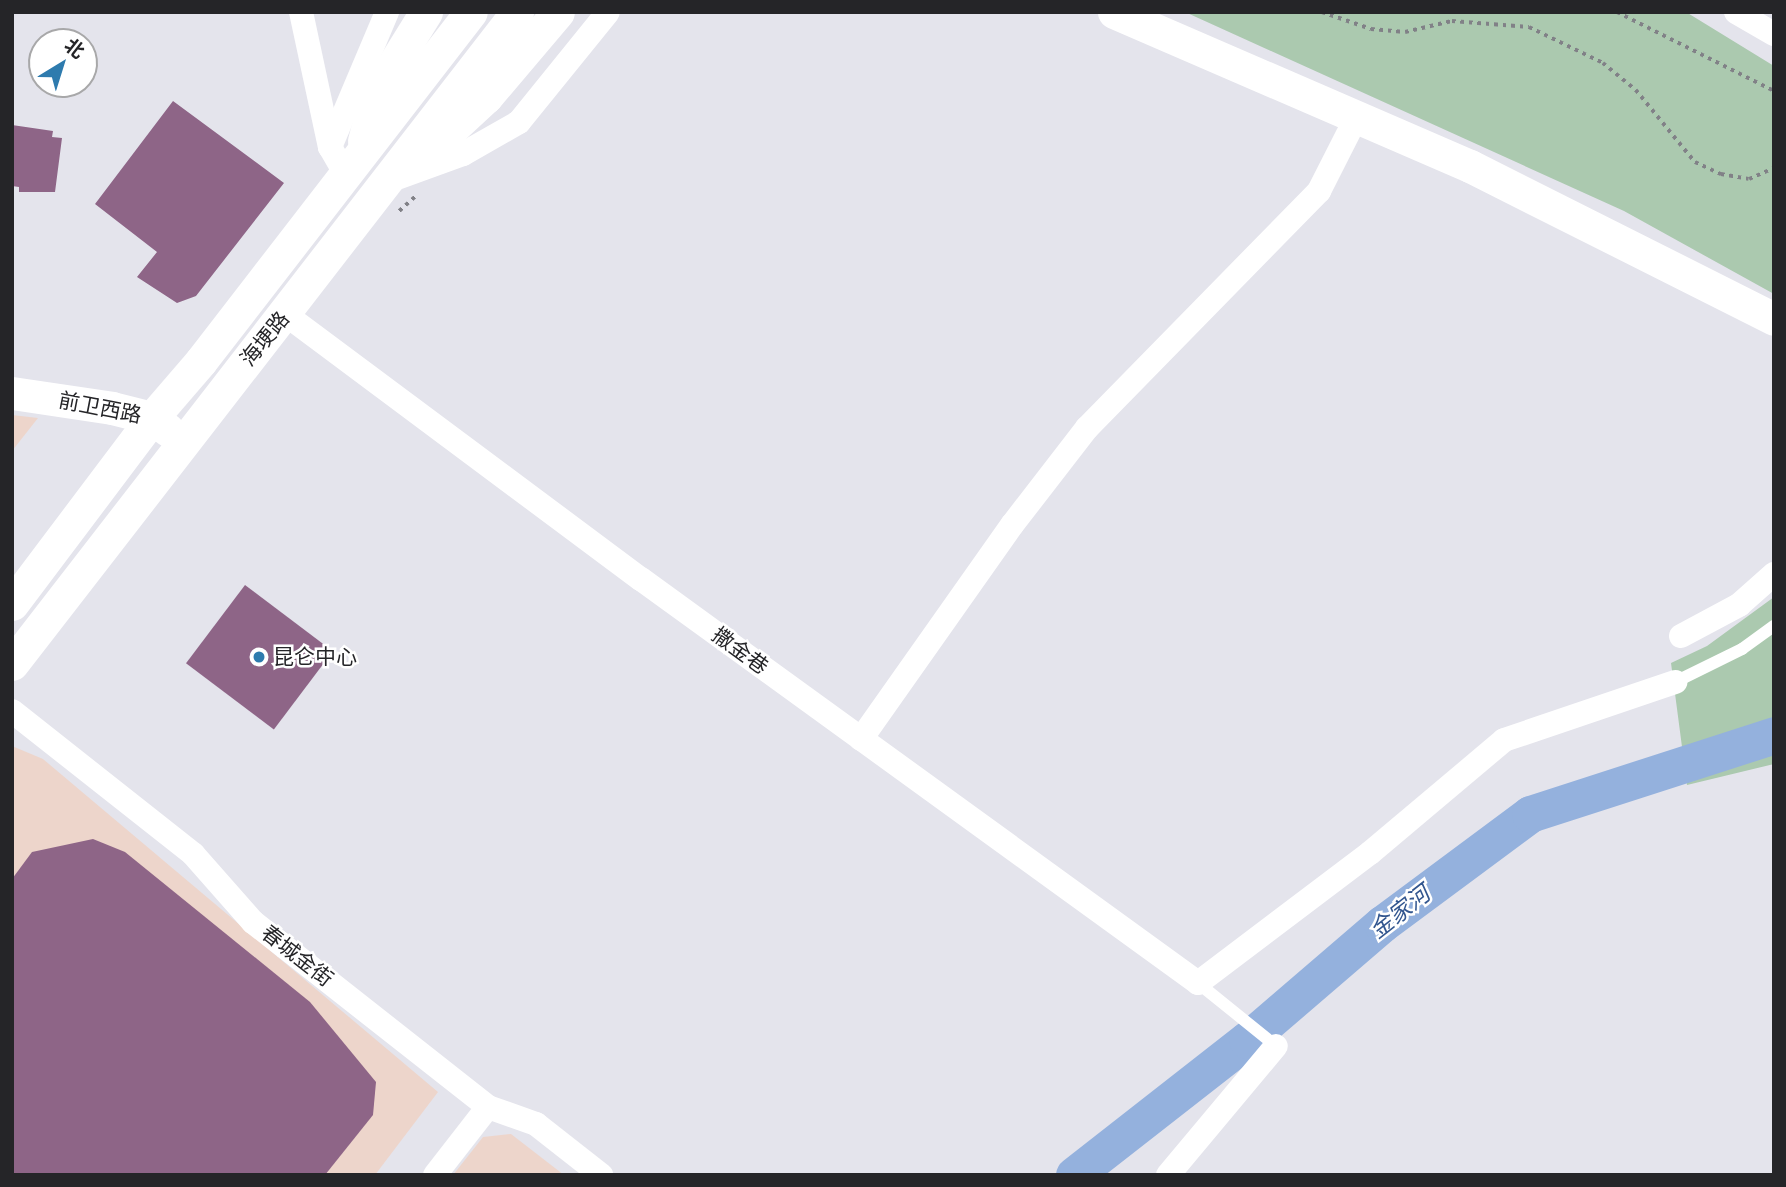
<!DOCTYPE html>
<html>
<head>
<meta charset="utf-8">
<style>
	body { margin:0 }
	#map { position:relative; width:1786px; height:1187px; overflow:hidden; background:#e4e4ec; font-family:"PT Sans Narrow","Noto Sans SC",sans-serif }
	div>[style] { position:absolute }
	.commercial>* { inset:0; background:#edd5cb }
	.green>* { inset:0; background:#abc9af }
	.river>* { height:37px; margin:-18.5px; padding:0 18.5px; transform-origin:18.5px; border-radius:18.5px; background:#94b1dd }
	.building>* { inset:0; background:#8e6587; transform-origin:0 0 }
	.path>* { height:3.5px; margin-top:-1.75px; transform-origin:0; background:repeating-linear-gradient(90deg,#818187 0 3.5px,transparent 0 8.5px) }
	.lane>* { height:12px; margin:-6px; padding:0 6px; transform-origin:6px; border-radius:6px; background:#fff }
	.street>* { height:24px; margin:-12px; padding:0 12px; transform-origin:12px; border-radius:12px; background:#fff }
	.secondary>* { height:33px; margin:-16.5px; padding:0 16.5px; transform-origin:16.5px; border-radius:16.5px; background:#fff }
	.dots>* { width:19px; height:19px; translate:-50% -50%; box-sizing:border-box; border:4px solid #fff; border-radius:50% }
	span { translate:-50% -50%; white-space:nowrap; text-align:center; line-height:1.15; -webkit-text-stroke:5px #fff; paint-order:stroke }
	.street-label { font-size:21px; color:#252528 }
	.poi-label { font-size:21px; color:#252528 }
	.left { translate:0 -50%; text-align:left }
	.water-label { font-size:23px; color:#32568f; font-style:italic }
	.frame { position:absolute; inset:0; border:14px solid #252528; pointer-events:none }
	.north { position:absolute; left:28px; top:28px; width:70px; height:70px; box-sizing:border-box; background:#fff; border:2px solid #a8a8a9; border-radius:50%; rotate:38deg; font-size:19px; font-weight:700; line-height:28px; text-align:center; color:#252528 }
	.north::after { content:''; display:block; margin:auto; width:24px; height:32px; background:#2e7bae; clip-path:polygon(50% 0,100% 100%,50% 72%,0 100%) }
</style>
</head>
<body>
<div id="map">
	<div class="commercial">
		<i style="clip-path:polygon(12px 415px,38px 418px,12px 451px)"></i>
		<i style="clip-path:polygon(12px 746px,43px 759px,438px 1092px,375px 1175px,12px 1175px)"></i>
		<i style="clip-path:polygon(511px 1134px,564px 1175px,453px 1175px,483px 1137px)"></i>
	</div>
	<div class="green">
		<i style="clip-path:polygon(1185px 12px,1686px 12px,1774px 66px,1774px 294px,1624px 211px)"></i>
		<i style="clip-path:polygon(1774px 597px,1774px 764px,1687px 785px,1671px 663px,1707px 646px)"></i>
	</div>
	<div class="river">
		<i style="left:1074px;top:1175px;width:219px;rotate:-38deg"></i>
		<i style="left:1247px;top:1040px;width:178px;rotate:-40.7deg"></i>
		<i style="left:1382px;top:924px;width:184px;rotate:-36.6deg"></i>
		<i style="left:1530px;top:814px;width:256px;rotate:-17.9deg"></i>
	</div>
	<div class="building">
		<i style="clip-path:polygon(173px 101px,284px 183px,196px 296px,177px 303px,137px 277px,157px 252px,95px 204px)"></i>
		<i style="clip-path:polygon(12px 125px,53px 131px,52px 137px,62px 138px,55px 192px,19px 192px,19px 187px,12px 186px)"></i>
		<i style="left:245px;top:585px;width:110px;height:98px;rotate:37deg"></i>
		<i style="clip-path:polygon(93px 839px,125px 852px,310px 1002px,376px 1082px,373px 1115px,325px 1175px,12px 1175px,12px 879px,32px 852px)"></i>
	</div>
	<div class="path">
		<i style="left:1322px;top:12px;width:52px;rotate:19.1deg"></i>
		<i style="left:1371px;top:29px;width:34px;rotate:5deg"></i>
		<i style="left:1405px;top:32px;width:48px;rotate:-13.2deg"></i>
		<i style="left:1452px;top:21px;width:77px;rotate:4.5deg"></i>
		<i style="left:1529px;top:27px;width:82px;rotate:25.9deg"></i>
		<i style="left:1603px;top:63px;width:43px;rotate:39.3deg"></i>
		<i style="left:1636px;top:90px;width:93px;rotate:50.7deg"></i>
		<i style="left:1695px;top:162px;width:29px;rotate:25deg"></i>
		<i style="left:1721px;top:174px;width:28px;rotate:10deg"></i>
		<i style="left:1749px;top:179px;width:27px;rotate:-24deg"></i>
		<i style="left:1617px;top:12px;width:176px;rotate:26.7deg"></i>
		<i style="left:399px;top:211px;width:24px;rotate:-42deg"></i>
	</div>
	<div class="lane">
		<i style="left:1675px;top:682px;width:75px;rotate:-26.2deg"></i>
		<i style="left:1742px;top:649px;width:39px;rotate:-36deg"></i>
		<i style="left:1198px;top:983px;width:100px;rotate:38.9deg"></i>
	</div>
	<div class="street">
		<i style="left:301px;top:12px;width:138px;rotate:77.9deg"></i>
		<i style="left:330px;top:147px;width:32px;rotate:60deg"></i>
		<i style="left:1736px;top:12px;width:44px;rotate:30.1deg"></i>
		<i style="left:330px;top:147px;width:147px;rotate:-67.1deg"></i>
		<i style="left:386px;top:182px;width:82px;rotate:-20deg"></i>
		<i style="left:463px;top:154px;width:64px;rotate:-29.7deg"></i>
		<i style="left:519px;top:122px;width:141px;rotate:-51deg"></i>
		<i style="left:285px;top:314px;width:444px;rotate:36.7deg"></i>
		<i style="left:641px;top:579px;width:688px;rotate:35.95deg"></i>
		<i style="left:1198px;top:983px;width:216px;rotate:-37.1deg"></i>
		<i style="left:1370px;top:853px;width:175px;rotate:-40.1deg"></i>
		<i style="left:1504px;top:740px;width:181px;rotate:-18.7deg"></i>
		<i style="left:1681px;top:636px;width:66px;rotate:-28.1deg"></i>
		<i style="left:1739px;top:605px;width:47px;rotate:-41.5deg"></i>
		<i style="left:12px;top:711px;width:231px;rotate:38.3deg"></i>
		<i style="left:193px;top:854px;width:91px;rotate:48.6deg"></i>
		<i style="left:253px;top:922px;width:299px;rotate:38.2deg"></i>
		<i style="left:488px;top:1107px;width:51px;rotate:19.5deg"></i>
		<i style="left:536px;top:1124px;width:83px;rotate:38.1deg"></i>
		<i style="left:861px;top:739px;width:262px;rotate:-54.8deg"></i>
		<i style="left:1012px;top:525px;width:123px;rotate:-52.3deg"></i>
		<i style="left:1087px;top:428px;width:332px;rotate:-45.6deg"></i>
		<i style="left:1319px;top:191px;width:80px;rotate:-63.1deg"></i>
		<i style="left:435px;top:1175px;width:86px;rotate:-52.1deg"></i>
		<i style="left:1168px;top:1175px;width:168px;rotate:-50.1deg"></i>
	</div>
	<div class="secondary">
		<i style="left:1114px;top:12px;width:388px;rotate:23.4deg"></i>
		<i style="left:1470px;top:166px;width:340px;rotate:26.7deg"></i>
		<i style="left:364px;top:141px;width:52px;rotate:-75.4deg"></i>
		<i style="left:377px;top:91px;width:93px;rotate:-58.2deg"></i>
		<i style="left:432px;top:147px;width:74px;rotate:-42.8deg"></i>
		<i style="left:486px;top:97px;width:111px;rotate:-49.7deg"></i>
		<i style="left:12px;top:393px;width:101px;rotate:8.5deg"></i>
		<i style="left:112px;top:408px;width:41px;rotate:14deg"></i>
		<i style="left:152px;top:418px;width:20px;rotate:37deg"></i>
		<i style="left:12px;top:604px;width:233px;rotate:-53deg"></i>
		<i style="left:152px;top:418px;width:75px;rotate:-49.3deg"></i>
		<i style="left:201px;top:361px;width:441px;rotate:-52.3deg"></i>
		<i style="left:12px;top:664px;width:825px;rotate:-52.24deg"></i>
	</div>
	<div class="dots">
		<i style="left:259px;top:657px;background:#2e7bae"></i>
	</div>
	<div class="street-label">
		<span style="left:265px;top:339px;rotate:-51deg">海埂路</span>
		<span style="left:100px;top:408px;rotate:11deg">前卫西路</span>
		<span style="left:740px;top:651px;rotate:36deg">撒金巷</span>
		<span style="left:297px;top:956px;rotate:38deg">春城金街</span>
	</div>
	<div class="poi-label">
		<span class="left" style="left:273px;top:657px">昆仑中心</span>
	</div>
	<div class="water-label">
		<span style="left:1400px;top:912px;rotate:-38deg">金家河</span>
	</div>
	<div class="frame"></div>
	<div class="north">北</div>
</div>
</body>
</html>
